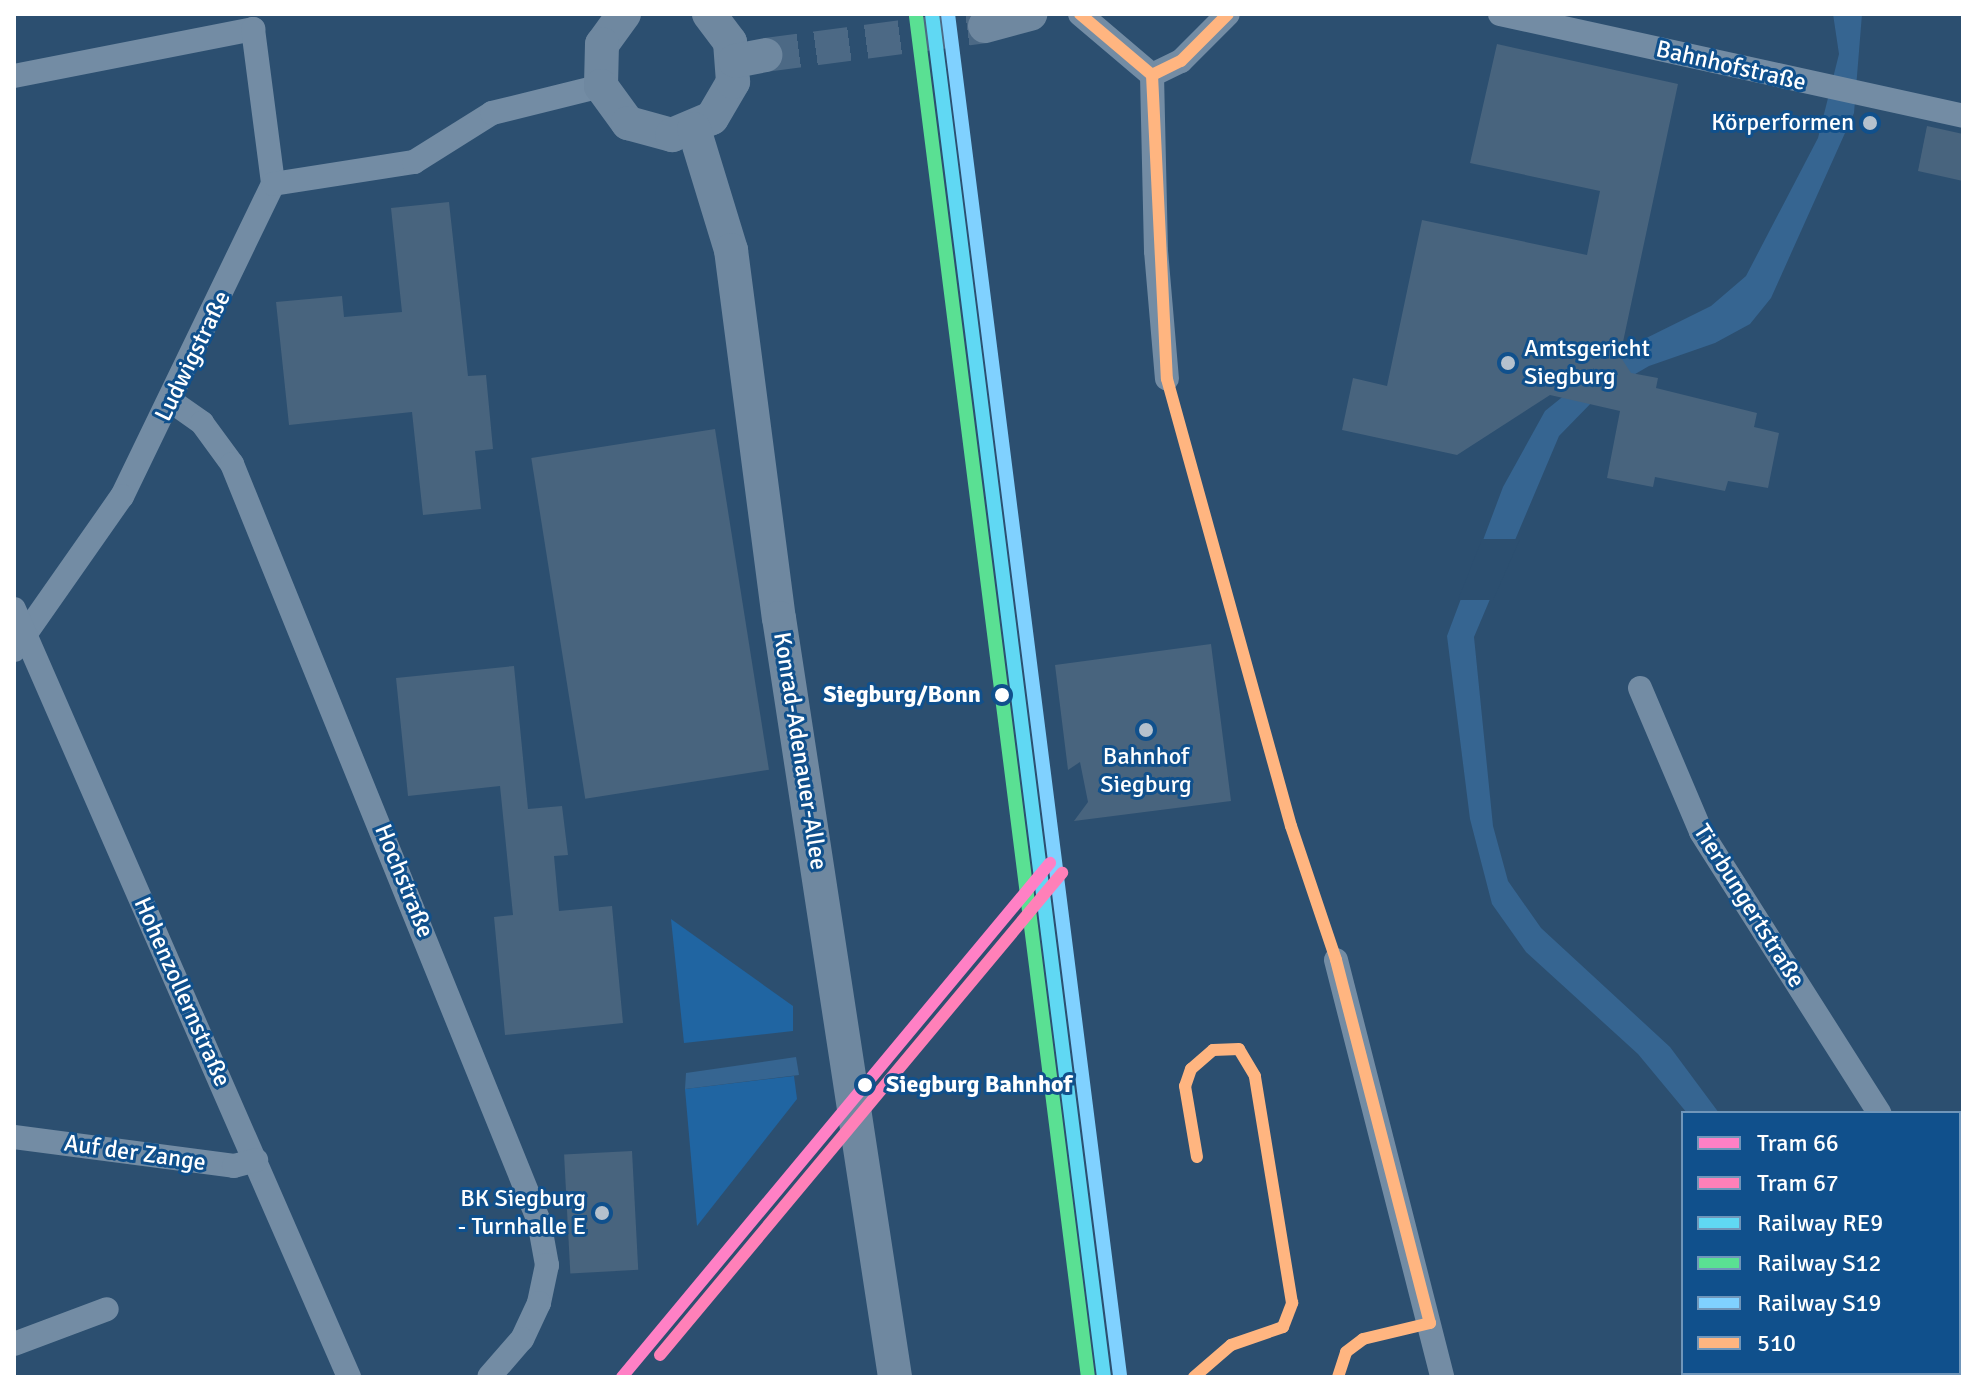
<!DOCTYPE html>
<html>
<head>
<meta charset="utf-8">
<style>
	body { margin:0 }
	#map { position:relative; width:1977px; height:1391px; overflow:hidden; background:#2c4f70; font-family:Signika,sans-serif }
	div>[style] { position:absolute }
	.green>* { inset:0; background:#2065a2 }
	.water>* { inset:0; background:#366591 }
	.pier>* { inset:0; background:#2c4f70 }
	.canal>* { height:30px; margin:-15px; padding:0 15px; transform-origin:15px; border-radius:15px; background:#366591 }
	.building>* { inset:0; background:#48647e; transform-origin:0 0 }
	.secondary-tunnel>* { height:34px; margin-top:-17px; transform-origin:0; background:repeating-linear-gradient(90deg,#4c6985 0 34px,transparent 0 51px) }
	.street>* { height:24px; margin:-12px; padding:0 12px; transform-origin:12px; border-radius:12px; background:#738ca4 }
	.secondary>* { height:34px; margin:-17px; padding:0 17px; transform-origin:17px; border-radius:17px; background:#6f88a0 }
	.bus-1>* { height:12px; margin:-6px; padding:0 6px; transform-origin:6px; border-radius:6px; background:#ffb580 }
	.rail-1>* { height:14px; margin:-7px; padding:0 7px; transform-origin:7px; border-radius:7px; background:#60d8f3 }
	.rail-2>* { height:14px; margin:-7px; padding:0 7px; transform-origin:7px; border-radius:7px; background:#5ae093 }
	.rail-3>* { height:14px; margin:-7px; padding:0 7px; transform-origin:7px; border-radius:7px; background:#80d1ff }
	.tram-1>* { height:12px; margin:-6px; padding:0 6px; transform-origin:6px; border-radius:6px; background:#ff80c5 }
	.tram-2>* { height:12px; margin:-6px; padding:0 6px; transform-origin:6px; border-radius:6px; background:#ff80b8 }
	.dots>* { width:22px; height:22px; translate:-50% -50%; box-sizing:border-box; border:4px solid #10508c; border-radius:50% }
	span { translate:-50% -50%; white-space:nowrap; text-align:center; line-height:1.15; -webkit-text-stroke:6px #10508c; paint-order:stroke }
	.street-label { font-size:24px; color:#fff }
	.poi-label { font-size:24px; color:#fff }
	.right { translate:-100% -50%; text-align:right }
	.left { translate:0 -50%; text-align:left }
	.stop-label { font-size:24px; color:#fff; font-weight:700 }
	.frame { position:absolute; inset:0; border:16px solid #fff; pointer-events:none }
	.legend { position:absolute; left:1681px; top:1111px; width:280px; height:264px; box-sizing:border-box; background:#10508c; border:2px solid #7096ba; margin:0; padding:10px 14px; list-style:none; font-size:24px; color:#fff }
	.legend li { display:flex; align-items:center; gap:16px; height:40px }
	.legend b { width:40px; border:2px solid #7096ba }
</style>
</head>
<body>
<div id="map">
	<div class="green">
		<i style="clip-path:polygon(671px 919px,793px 1006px,793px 1031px,684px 1043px)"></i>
		<i style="clip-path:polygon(794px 1076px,797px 1099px,697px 1226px,685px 1089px)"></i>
	</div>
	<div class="water">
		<i style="clip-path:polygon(1833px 14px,1862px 14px,1854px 113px,1771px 298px,1750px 324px,1715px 343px,1649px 366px,1599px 395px,1559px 436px,1474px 637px,1493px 826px,1508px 881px,1541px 928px,1670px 1047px,1719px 1113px,1687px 1113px,1638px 1054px,1526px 952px,1492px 904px,1470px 819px,1447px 636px,1503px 487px,1545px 411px,1618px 352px,1711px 306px,1746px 276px,1818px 138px,1839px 54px)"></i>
		<i style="clip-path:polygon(796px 1057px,799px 1075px,685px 1089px,686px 1073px)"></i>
	</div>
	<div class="pier">
		<i style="clip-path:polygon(1482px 539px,1520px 539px,1493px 600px,1458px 600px)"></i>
	</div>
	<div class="canal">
		<i style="left:1959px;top:1207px;width:4px"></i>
	</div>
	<div class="building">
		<i style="clip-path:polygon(1497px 44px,1678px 84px,1620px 356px,1631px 373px,1658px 378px,1656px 388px,1757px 413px,1754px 427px,1779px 433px,1768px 488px,1728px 481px,1725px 491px,1655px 477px,1653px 487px,1607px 478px,1620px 411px,1550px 395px,1457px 455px,1342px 430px,1353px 378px,1387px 386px,1422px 220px,1587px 255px,1600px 191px,1470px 163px)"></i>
		<i style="clip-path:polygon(1927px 126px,1963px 134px,1963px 181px,1918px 171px)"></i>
		<i style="clip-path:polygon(449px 202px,468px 376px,486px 375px,493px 449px,475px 451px,481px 509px,423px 515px,412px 412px,289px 425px,276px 302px,342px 296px,344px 317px,402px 312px,391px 208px)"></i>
		<i style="left:715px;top:429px;width:345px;height:186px;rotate:81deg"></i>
		<i style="clip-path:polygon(1211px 644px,1231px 801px,1074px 821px,1088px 802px,1080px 762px,1068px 770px,1055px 665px)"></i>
		<i style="clip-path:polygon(514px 666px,528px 809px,562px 806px,568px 855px,554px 856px,559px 911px,612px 906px,623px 1023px,505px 1035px,494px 917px,513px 915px,500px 786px,408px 796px,396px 678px)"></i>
		<i style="left:632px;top:1151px;width:119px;height:68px;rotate:87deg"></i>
	</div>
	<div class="secondary-tunnel">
		<i style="left:765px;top:55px;width:222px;rotate:-7.5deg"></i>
	</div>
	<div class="street">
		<i style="left:1080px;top:14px;width:94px;rotate:40.3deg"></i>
		<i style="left:1500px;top:14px;width:474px;rotate:12.4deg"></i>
		<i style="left:1152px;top:75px;width:176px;rotate:88.7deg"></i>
		<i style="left:1156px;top:251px;width:128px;rotate:85.1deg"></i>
		<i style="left:1152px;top:75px;width:32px;rotate:-26deg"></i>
		<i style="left:1181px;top:61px;width:66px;rotate:-45deg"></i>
		<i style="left:14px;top:76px;width:244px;rotate:-11.1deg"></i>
		<i style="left:253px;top:29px;width:156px;rotate:82.6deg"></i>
		<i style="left:273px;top:184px;width:347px;rotate:115.8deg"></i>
		<i style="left:122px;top:496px;width:188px;rotate:125deg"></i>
		<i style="left:273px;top:184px;width:143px;rotate:-8.9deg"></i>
		<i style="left:414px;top:162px;width:92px;rotate:-32.1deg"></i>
		<i style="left:492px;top:113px;width:112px;rotate:-13.9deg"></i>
		<i style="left:171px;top:401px;width:38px;rotate:35deg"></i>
		<i style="left:202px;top:423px;width:51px;rotate:53.8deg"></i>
		<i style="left:232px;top:464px;width:817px;rotate:67.93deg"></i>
		<i style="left:539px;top:1221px;width:45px;rotate:79.7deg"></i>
		<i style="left:547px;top:1265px;width:39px;rotate:102deg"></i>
		<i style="left:539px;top:1303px;width:40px;rotate:115deg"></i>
		<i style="left:522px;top:1339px;width:50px;rotate:131deg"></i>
		<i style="left:14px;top:609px;width:838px;rotate:66.43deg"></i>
		<i style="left:1640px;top:688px;width:156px;rotate:67deg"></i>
		<i style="left:1701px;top:832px;width:333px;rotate:57.6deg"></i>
		<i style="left:1336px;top:960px;width:430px;rotate:75.7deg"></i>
		<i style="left:14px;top:1137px;width:222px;rotate:7.5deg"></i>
		<i style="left:234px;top:1166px;width:23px;rotate:-15deg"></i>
		<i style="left:1959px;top:1148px;width:4px;rotate:-14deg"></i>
		<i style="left:14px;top:1344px;width:99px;rotate:-20.6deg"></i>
	</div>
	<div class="secondary">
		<i style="left:624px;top:14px;width:37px;rotate:126deg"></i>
		<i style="left:602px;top:44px;width:42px;rotate:91.4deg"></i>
		<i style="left:601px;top:86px;width:46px;rotate:53.9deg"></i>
		<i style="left:628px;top:123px;width:46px;rotate:15.3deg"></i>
		<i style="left:672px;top:135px;width:43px;rotate:-23deg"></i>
		<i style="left:712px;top:118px;width:42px;rotate:-59.7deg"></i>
		<i style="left:733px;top:82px;width:40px;rotate:-94.3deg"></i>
		<i style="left:730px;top:42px;width:35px;rotate:-127deg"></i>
		<i style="left:985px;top:26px;width:47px;rotate:-14.9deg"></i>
		<i style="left:735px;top:61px;width:31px;rotate:-11deg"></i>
		<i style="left:694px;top:129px;width:127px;rotate:73deg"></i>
		<i style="left:731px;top:250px;width:371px;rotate:82.6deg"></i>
		<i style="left:779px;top:618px;width:768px;rotate:81.31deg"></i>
	</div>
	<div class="bus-1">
		<i style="left:1080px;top:14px;width:94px;rotate:40.3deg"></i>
		<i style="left:1152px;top:75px;width:304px;rotate:87.2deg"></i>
		<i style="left:1167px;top:379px;width:464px;rotate:74.5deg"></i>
		<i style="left:1291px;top:826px;width:141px;rotate:71.4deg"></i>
		<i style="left:1336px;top:960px;width:375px;rotate:75.5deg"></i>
		<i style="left:1152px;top:75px;width:32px;rotate:-26deg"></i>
		<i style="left:1181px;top:61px;width:66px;rotate:-45deg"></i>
		<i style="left:1194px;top:1377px;width:49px;rotate:-40.9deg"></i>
		<i style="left:1231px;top:1345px;width:55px;rotate:-19.1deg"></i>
		<i style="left:1283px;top:1327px;width:26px;rotate:-69deg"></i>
		<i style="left:1292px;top:1303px;width:230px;rotate:-99.3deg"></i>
		<i style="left:1255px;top:1076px;width:31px;rotate:-121deg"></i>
		<i style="left:1239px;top:1049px;width:26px;rotate:178deg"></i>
		<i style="left:1213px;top:1050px;width:29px;rotate:139deg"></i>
		<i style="left:1191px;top:1069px;width:18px;rotate:109deg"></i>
		<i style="left:1185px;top:1086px;width:72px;rotate:80.4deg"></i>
		<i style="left:1338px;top:1377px;width:26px;rotate:-72deg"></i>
		<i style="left:1346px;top:1352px;width:21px;rotate:-37deg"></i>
		<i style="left:1363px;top:1339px;width:69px;rotate:-13.4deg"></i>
	</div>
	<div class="rail-1">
		<i style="left:932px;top:14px;width:1374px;rotate:82.81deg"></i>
	</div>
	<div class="rail-2">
		<i style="left:916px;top:16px;width:1372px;rotate:82.8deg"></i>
	</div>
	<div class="rail-3">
		<i style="left:948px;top:14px;width:1372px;rotate:82.8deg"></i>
	</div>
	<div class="tram-1">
		<i style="left:622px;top:1377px;width:669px;rotate:-50.22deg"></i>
	</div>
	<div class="tram-2">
		<i style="left:660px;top:1355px;width:628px;rotate:-50.17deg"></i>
	</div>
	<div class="dots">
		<i style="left:1870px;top:123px;background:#b5c1cd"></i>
		<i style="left:1508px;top:363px;background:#b5c1cd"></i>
		<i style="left:1002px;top:695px;background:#fff"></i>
		<i style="left:1146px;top:730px;background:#b5c1cd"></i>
		<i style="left:865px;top:1085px;background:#fff"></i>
		<i style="left:602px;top:1213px;background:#b5c1cd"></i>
	</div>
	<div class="street-label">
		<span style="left:1731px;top:66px;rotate:13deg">Bahnhofstraße</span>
		<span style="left:193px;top:356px;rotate:-64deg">Ludwigstraße</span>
		<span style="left:800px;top:751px;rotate:81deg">Konrad-Adenauer-Allee</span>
		<span style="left:404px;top:881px;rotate:68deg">Hochstraße</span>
		<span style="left:1749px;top:906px;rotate:58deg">Tierbungertstraße</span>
		<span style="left:182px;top:992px;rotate:66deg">Hohenzollernstraße</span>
		<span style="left:135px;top:1153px;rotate:8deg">Auf der Zange</span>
	</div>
	<div class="poi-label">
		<span class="right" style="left:1854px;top:123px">Körperformen</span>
		<span class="left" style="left:1524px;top:363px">Amtsgericht<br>Siegburg</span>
		<span style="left:1146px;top:771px">Bahnhof<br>Siegburg</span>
		<span class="right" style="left:586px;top:1213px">BK Siegburg<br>- Turnhalle E</span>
	</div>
	<div class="stop-label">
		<span class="right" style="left:981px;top:695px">Siegburg/Bonn</span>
		<span class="left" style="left:886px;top:1085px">Siegburg Bahnhof</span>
	</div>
	<div class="frame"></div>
	<ul class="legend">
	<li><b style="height:10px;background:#ff80c5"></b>Tram 66</li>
	<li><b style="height:10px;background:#ff80b8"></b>Tram 67</li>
	<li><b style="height:10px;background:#60d8f3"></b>Railway RE9</li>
	<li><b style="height:10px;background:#5ae093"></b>Railway S12</li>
	<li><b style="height:10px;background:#80d1ff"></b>Railway S19</li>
	<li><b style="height:10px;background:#ffb580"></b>510</li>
	</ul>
</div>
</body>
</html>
